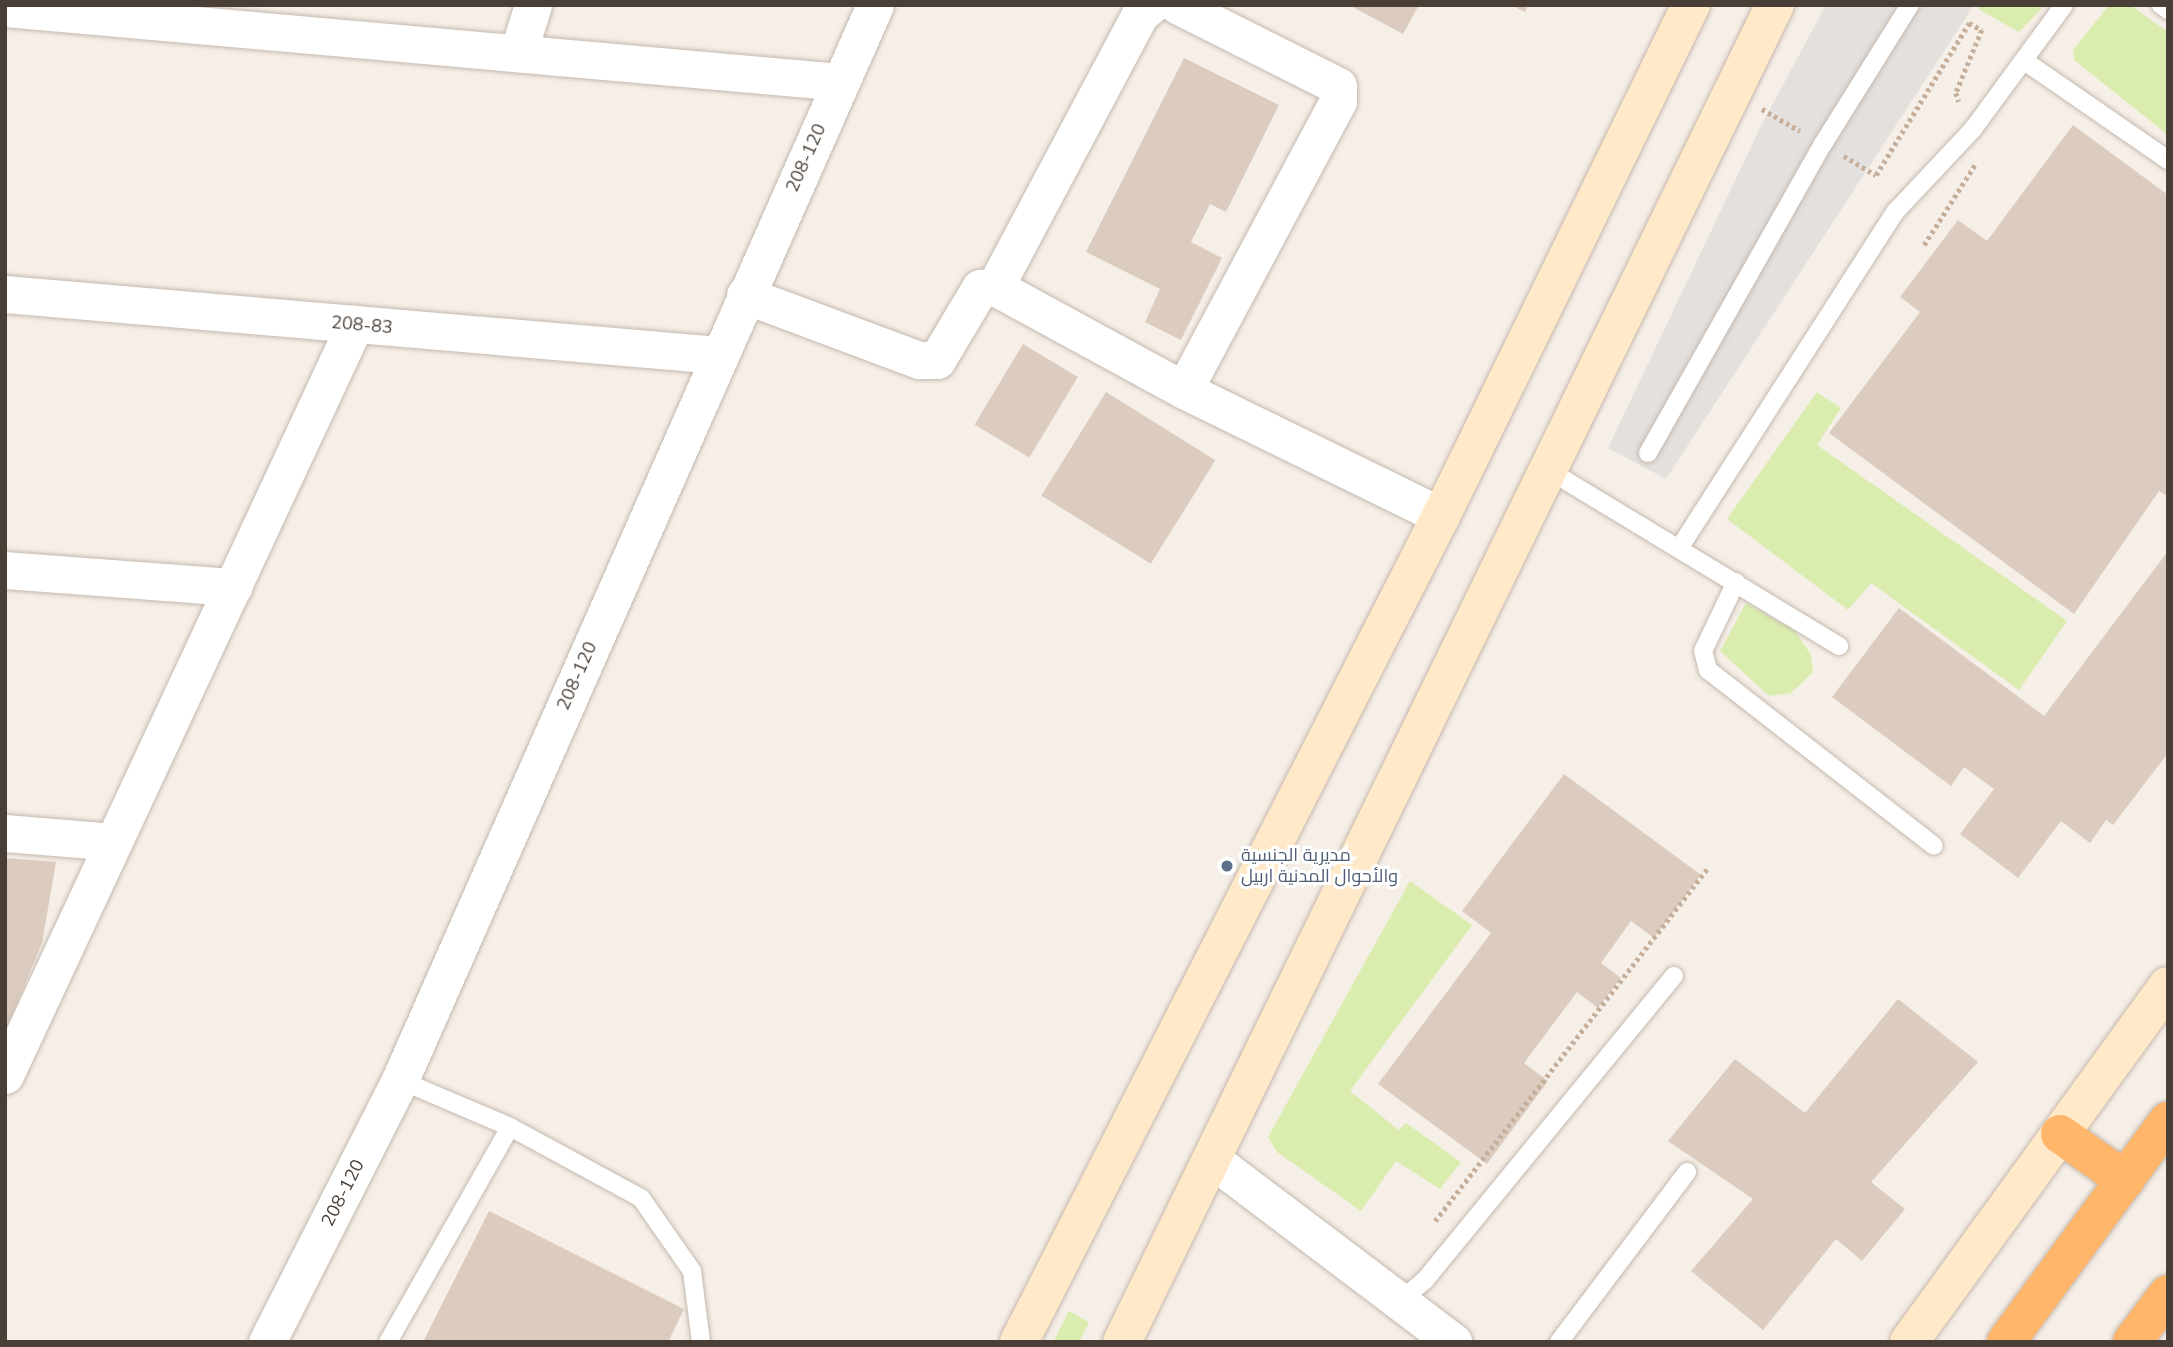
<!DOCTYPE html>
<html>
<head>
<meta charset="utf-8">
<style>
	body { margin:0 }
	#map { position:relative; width:2173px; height:1347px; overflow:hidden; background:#f5efe8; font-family:"Nunito Sans",Cairo,sans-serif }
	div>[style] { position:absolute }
	.green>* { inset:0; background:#daedae }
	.parking>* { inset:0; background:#e3e0dd }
	.building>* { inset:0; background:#dbccbf; transform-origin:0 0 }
	.path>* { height:4.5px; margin-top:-2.25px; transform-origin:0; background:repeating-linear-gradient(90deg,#c5af9a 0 3.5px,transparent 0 7px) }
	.roads { filter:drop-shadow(0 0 2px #c5b8ad) drop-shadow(0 0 2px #c5b8ad) }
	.lane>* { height:18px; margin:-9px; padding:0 9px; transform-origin:9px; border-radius:9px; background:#fff }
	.street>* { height:37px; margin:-18.5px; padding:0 18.5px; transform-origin:18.5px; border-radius:18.5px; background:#fff }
	.secondary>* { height:38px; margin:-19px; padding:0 19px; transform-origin:19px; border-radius:19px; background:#ffe9c9 }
	.highway>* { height:38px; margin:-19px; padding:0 19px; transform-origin:19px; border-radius:19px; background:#ffb66a }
	.dots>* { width:19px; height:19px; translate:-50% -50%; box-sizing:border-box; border:4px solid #fff; border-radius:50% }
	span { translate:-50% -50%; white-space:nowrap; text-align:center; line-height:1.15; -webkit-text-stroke:6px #fff; paint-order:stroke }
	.street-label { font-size:18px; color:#4a3f36 }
	.service-label { font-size:18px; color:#4e5e75 }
	.left { translate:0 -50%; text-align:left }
	.frame { position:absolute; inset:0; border:7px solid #4a3f36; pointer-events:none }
</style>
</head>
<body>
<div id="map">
	<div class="green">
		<i style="clip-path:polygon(1980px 5px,2045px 5px,2019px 32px,1978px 9px)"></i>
		<i style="clip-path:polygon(2109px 5px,2130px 5px,2168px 32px,2168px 135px,2074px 60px,2073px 50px)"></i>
		<i style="clip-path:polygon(1817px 392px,1841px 408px,1817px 445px,2067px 621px,2019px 690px,1871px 583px,1848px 610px,1727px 519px)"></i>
		<i style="clip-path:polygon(1746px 603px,1795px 631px,1811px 655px,1813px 672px,1791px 693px,1769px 696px,1720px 651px)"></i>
		<i style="clip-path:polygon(1410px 881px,1472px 925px,1350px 1091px,1399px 1130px,1406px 1123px,1461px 1162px,1440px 1189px,1396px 1161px,1361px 1211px,1277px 1152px,1268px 1137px)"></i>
		<i style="clip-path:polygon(1069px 1311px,1089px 1322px,1079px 1342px,1053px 1342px)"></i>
	</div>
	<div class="parking">
		<i style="clip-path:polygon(1826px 5px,1974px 5px,1666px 479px,1608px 448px,1761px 126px)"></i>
	</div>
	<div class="building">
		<i style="clip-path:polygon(1349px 5px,1419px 5px,1403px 34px)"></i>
		<i style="clip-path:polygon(1511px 5px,1528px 5px,1525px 12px)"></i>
		<i style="clip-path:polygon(1184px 58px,1279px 105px,1226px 212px,1210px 204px,1191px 242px,1222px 258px,1181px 340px,1145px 322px,1160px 289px,1086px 252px)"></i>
		<i style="clip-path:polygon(2073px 125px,2168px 195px,2168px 497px,2159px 491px,2074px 614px,1829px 433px,1920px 312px,1900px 297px,1958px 220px,1987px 241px)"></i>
		<i style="left:1023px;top:344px;width:64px;height:94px;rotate:31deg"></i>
		<i style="left:1106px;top:392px;width:129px;height:122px;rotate:32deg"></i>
		<i style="clip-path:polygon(2168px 551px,2168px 753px,2113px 825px,2106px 820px,2090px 843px,2061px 821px,2018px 878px,1960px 834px,1994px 789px,1964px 767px,1951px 786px,1832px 697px,1899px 608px,2044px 716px)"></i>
		<i style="clip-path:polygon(1564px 774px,1701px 875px,1654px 938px,1631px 921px,1601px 963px,1621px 978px,1598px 1008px,1577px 992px,1524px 1063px,1548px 1081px,1487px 1164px,1378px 1084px,1491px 933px,1462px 911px)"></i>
		<i style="clip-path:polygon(5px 858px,56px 862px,42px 943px,5px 1032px)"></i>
		<i style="clip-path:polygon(1898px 999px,1978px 1062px,1871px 1182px,1905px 1209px,1862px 1261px,1836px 1239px,1763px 1330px,1691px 1271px,1753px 1199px,1668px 1141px,1735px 1059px,1805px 1113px)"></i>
		<i style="clip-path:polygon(489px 1211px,684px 1309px,668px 1342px,423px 1342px)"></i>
	</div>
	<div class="path">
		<i style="left:1762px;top:109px;width:44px;rotate:30.1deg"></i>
		<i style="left:1844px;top:156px;width:37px;rotate:31deg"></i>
		<i style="left:1876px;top:175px;width:178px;rotate:-58.5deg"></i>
		<i style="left:1969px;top:23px;width:15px;rotate:28deg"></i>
		<i style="left:1982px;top:30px;width:68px;rotate:112.4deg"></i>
		<i style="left:1956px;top:93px;width:9px;rotate:72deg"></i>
		<i style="left:1924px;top:245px;width:97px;rotate:-57.6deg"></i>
		<i style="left:1435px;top:1221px;width:446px;rotate:-52.3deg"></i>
	</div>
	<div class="roads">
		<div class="lane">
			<i style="left:2161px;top:5px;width:9px;rotate:36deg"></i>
			<i style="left:2026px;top:62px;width:173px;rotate:34.6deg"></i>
			<i style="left:1648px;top:453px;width:355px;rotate:-60.5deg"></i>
			<i style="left:1823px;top:144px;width:164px;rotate:-58deg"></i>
			<i style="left:1550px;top:471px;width:338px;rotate:31.2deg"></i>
			<i style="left:1680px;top:547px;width:399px;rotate:-57.3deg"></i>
			<i style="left:1896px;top:211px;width:112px;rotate:-46.8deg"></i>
			<i style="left:1973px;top:129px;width:154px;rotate:-53.7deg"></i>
			<i style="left:1736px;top:582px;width:76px;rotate:115.6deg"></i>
			<i style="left:1703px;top:651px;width:20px;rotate:75deg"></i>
			<i style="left:1708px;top:670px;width:286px;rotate:37.9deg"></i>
			<i style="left:400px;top:1080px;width:120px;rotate:23.1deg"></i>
			<i style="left:510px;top:1127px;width:149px;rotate:28.5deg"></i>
			<i style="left:641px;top:1198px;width:89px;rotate:55.1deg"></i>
			<i style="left:692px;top:1271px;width:72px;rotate:82.8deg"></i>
			<i style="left:1400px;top:1301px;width:33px;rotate:-40deg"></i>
			<i style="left:1425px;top:1280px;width:393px;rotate:-50.7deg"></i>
			<i style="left:388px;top:1342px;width:247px;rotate:-60.4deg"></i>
			<i style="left:1559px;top:1342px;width:213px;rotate:-53deg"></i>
		</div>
		<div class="street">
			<i style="left:1177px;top:5px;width:180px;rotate:26.7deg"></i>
			<i style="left:1338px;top:86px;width:15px;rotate:90deg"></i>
			<i style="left:1338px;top:101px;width:327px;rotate:118.1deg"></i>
			<i style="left:5px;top:8px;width:838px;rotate:5.06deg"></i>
			<i style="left:518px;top:53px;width:50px;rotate:-72.6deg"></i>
			<i style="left:995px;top:287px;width:309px;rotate:-62deg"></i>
			<i style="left:1140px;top:14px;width:14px;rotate:-39deg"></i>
			<i style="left:5px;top:294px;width:716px;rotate:4.89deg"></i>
			<i style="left:745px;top:295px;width:186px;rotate:20.5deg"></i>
			<i style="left:919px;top:360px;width:18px"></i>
			<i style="left:937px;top:360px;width:84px;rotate:-59.2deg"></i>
			<i style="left:980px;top:288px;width:15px;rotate:-4deg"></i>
			<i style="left:995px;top:287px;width:215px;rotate:28.6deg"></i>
			<i style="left:1184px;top:390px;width:286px;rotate:26.1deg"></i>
			<i style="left:5px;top:570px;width:229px;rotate:4.3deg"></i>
			<i style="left:5px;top:833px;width:109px;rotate:4.7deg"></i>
			<i style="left:5px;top:1075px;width:829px;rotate:-65.01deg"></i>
			<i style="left:1214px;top:1161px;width:300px;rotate:37.1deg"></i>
			<i style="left:267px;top:1342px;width:294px;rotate:-63.1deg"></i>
			<i style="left:400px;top:1080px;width:1175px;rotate:-66.16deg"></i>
		</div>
		<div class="secondary">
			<i style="left:1019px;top:1342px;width:928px;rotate:-62.94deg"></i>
			<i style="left:1441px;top:516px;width:569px;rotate:-63.93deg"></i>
			<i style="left:1122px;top:1342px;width:1488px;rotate:-63.97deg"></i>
			<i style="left:1909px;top:1342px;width:440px;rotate:-54deg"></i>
		</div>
		<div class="highway">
			<i style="left:2060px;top:1134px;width:80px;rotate:35.3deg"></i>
			<i style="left:2006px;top:1342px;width:274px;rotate:-53.8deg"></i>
			<i style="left:2132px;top:1342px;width:60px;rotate:-53.1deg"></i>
		</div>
	</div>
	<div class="dots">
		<i style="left:1227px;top:866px;background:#5c6f8a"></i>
	</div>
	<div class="street-label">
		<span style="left:806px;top:158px;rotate:-66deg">208-120</span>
		<span style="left:362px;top:325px;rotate:5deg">208-83</span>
		<span style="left:577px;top:676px;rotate:-66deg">208-120</span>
		<span style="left:343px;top:1193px;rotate:-63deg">208-120</span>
	</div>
	<div class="service-label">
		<span class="left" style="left:1241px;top:866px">مديرية الجنسية<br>والأحوال المدنية اربيل</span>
	</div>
	<div class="frame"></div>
</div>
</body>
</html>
